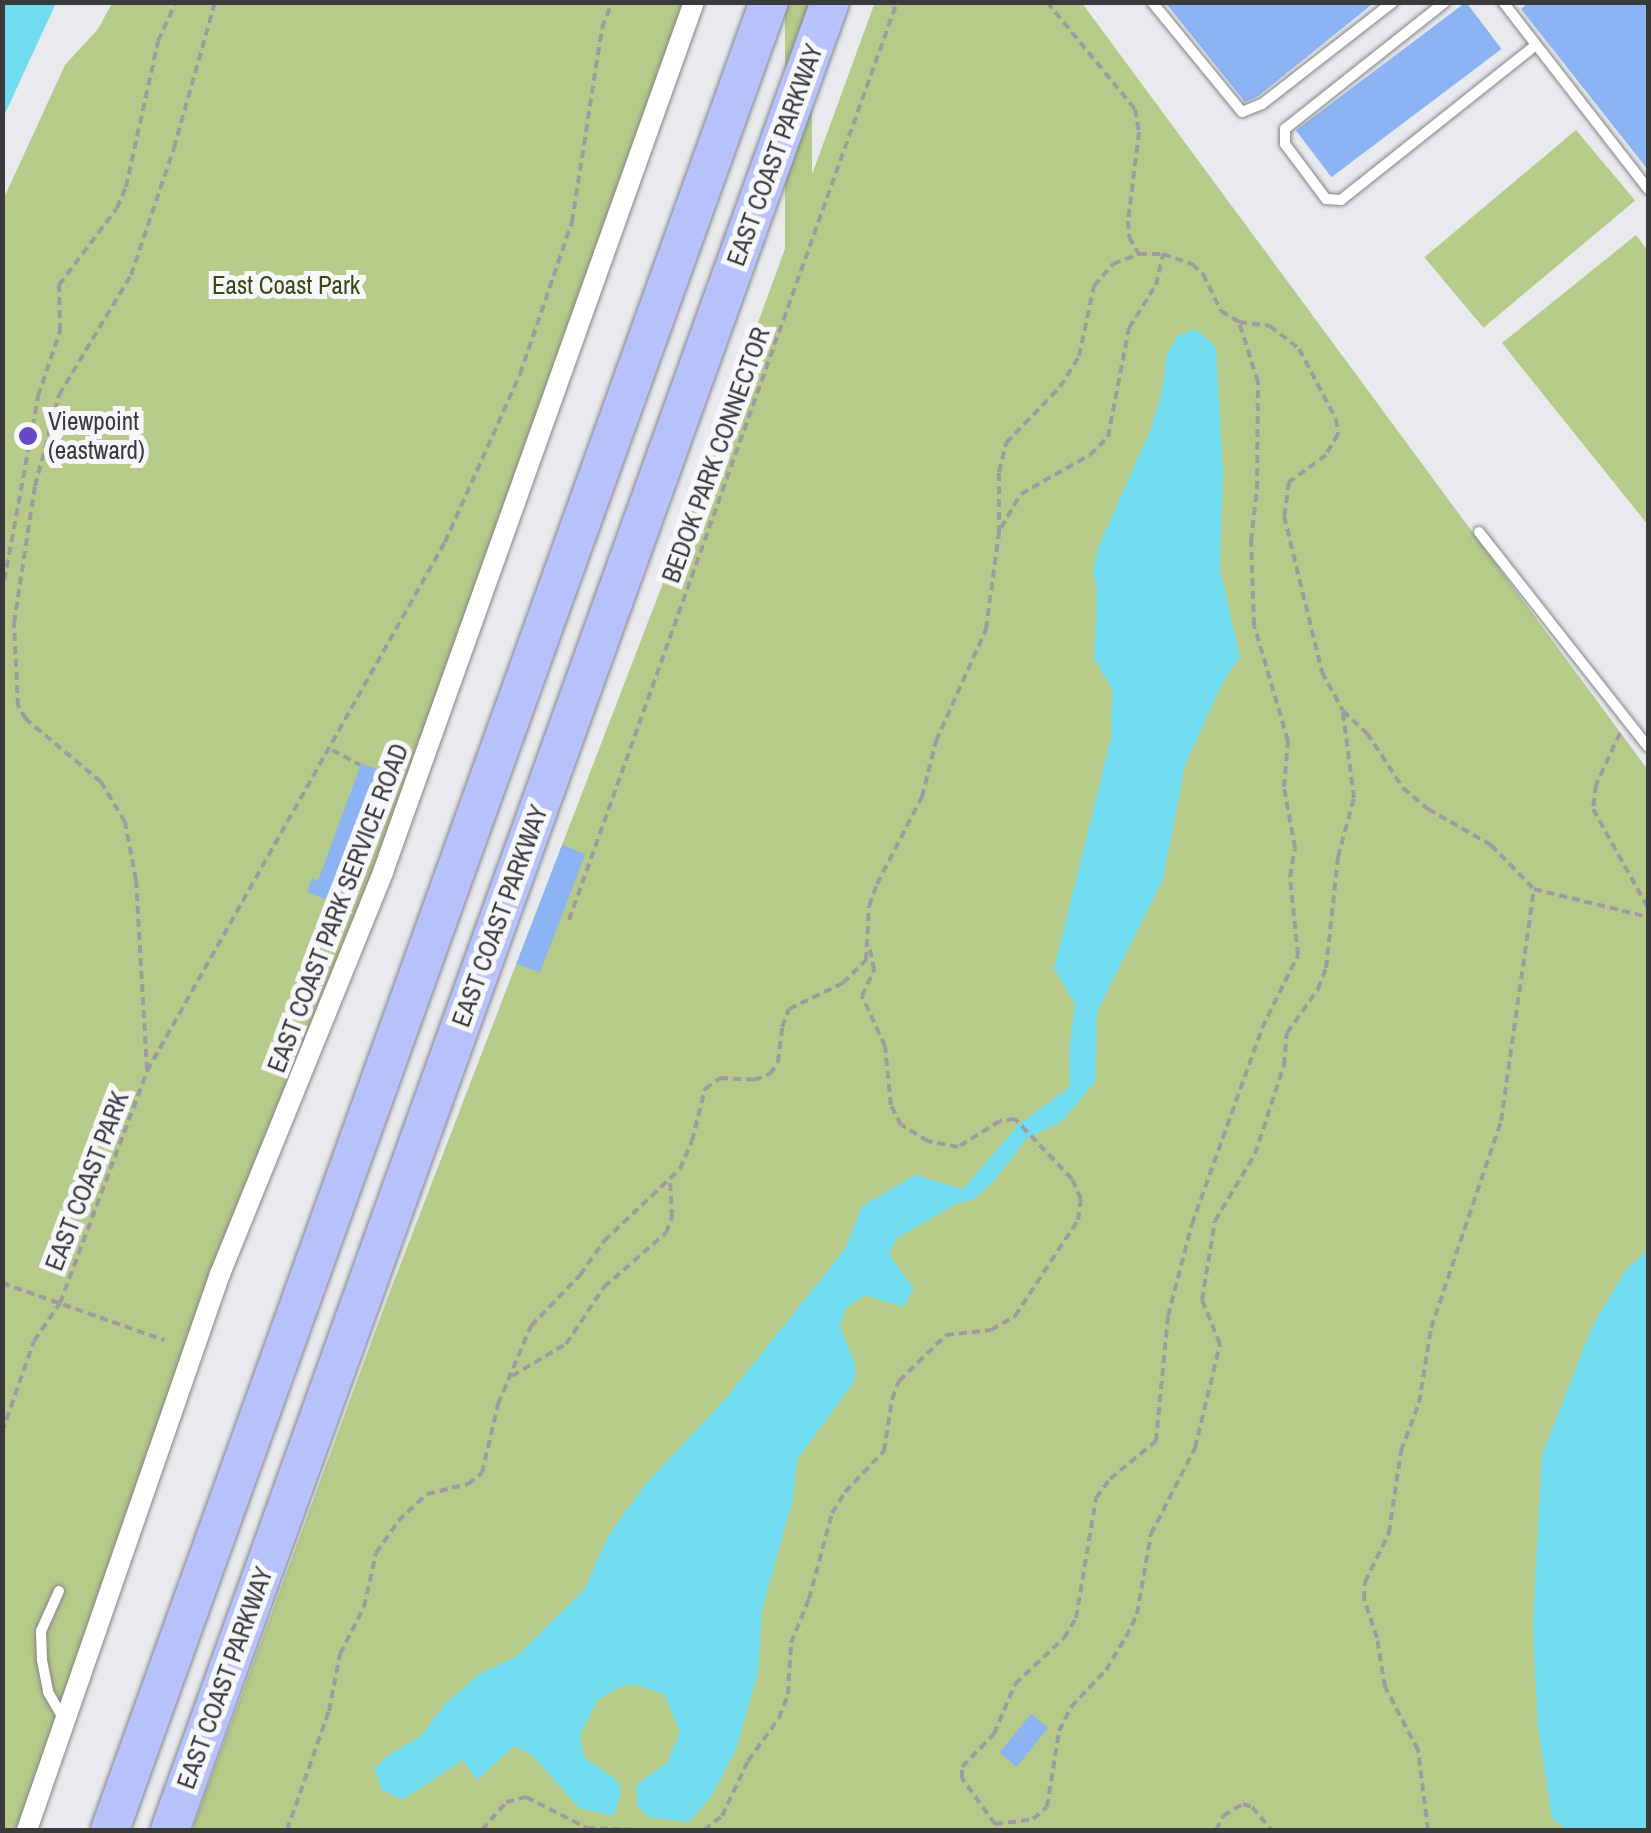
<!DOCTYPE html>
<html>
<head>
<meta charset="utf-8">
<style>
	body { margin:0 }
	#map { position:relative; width:1651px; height:1833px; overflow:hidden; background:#e8eaed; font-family:"Archivo Narrow",sans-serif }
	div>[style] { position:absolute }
	.green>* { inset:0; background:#b6ca89; transform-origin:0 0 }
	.water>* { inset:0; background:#71dcf0 }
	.building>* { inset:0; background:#8cb3f3; transform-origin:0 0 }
	.path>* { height:4px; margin-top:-2px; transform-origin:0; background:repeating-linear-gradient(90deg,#9c9da0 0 8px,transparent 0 13px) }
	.roads { filter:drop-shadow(0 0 2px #838588) drop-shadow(0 0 2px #838588) }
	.lane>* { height:10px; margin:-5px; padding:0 5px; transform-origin:5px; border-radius:5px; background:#fff }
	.street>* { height:20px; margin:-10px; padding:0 10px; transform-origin:10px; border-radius:10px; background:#fff }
	.highway>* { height:38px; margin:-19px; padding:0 19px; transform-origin:19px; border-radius:19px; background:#b7c2fc }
	.dots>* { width:28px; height:28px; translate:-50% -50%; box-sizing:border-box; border:5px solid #f5f7fa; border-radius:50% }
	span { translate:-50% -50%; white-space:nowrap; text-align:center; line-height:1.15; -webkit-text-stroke:10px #f5f7fa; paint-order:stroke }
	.street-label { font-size:25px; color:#393a3b }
	.park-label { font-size:25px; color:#394710 }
	.poi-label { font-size:25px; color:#393a3b }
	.left { translate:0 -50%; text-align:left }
	.frame { position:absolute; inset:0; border:5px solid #393a3b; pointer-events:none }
</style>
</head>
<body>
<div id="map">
	<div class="green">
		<i style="clip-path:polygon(875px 2px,1082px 3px,1648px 770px,1648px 1830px,192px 1830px,389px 1294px,663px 583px)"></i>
		<i style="clip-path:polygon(112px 3px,686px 3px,367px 916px,19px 1830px,3px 1830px,3px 200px,65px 65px,98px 29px)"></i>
		<i style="left:785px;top:3px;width:27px;height:1943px"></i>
		<i style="left:1576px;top:130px;width:92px;height:198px;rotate:50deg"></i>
		<i style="clip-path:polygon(1636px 235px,1648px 251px,1648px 525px,1502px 343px)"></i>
	</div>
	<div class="water">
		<i style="clip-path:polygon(3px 2px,56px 3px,3px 118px,2px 3px)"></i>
		<i style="clip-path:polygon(1196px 329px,1216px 347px,1223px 472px,1220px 568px,1240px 657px,1224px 680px,1185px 765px,1163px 879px,1097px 1012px,1095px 1082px,1061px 1122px,1027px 1138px,995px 1180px,974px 1199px,956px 1204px,897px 1238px,889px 1254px,914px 1289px,903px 1307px,865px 1295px,845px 1309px,840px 1326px,856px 1367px,854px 1382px,797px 1460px,793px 1499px,762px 1610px,758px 1672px,736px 1749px,711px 1797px,689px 1822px,649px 1817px,637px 1806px,637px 1784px,667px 1763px,680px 1732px,664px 1694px,633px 1684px,617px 1688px,598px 1700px,580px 1735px,584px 1757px,618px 1781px,621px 1793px,614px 1816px,579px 1808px,533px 1756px,514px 1746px,477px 1780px,463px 1760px,402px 1800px,381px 1789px,375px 1768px,387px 1756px,421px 1736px,445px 1704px,479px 1674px,517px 1656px,584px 1590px,608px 1536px,643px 1487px,726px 1398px,845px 1249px,862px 1206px,915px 1175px,963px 1189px,1019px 1124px,1070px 1087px,1069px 1054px,1075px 1004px,1054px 969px,1111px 737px,1112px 689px,1094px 658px,1097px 589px,1093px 571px,1098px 548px,1150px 431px,1162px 391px,1167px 355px,1177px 336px)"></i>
		<i style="clip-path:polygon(1648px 1250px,1648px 1830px,1567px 1830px,1552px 1818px,1538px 1728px,1533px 1626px,1542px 1455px,1592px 1327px,1625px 1271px)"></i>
	</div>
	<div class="building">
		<i style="clip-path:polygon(1165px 2px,1375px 2px,1257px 97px,1245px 102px)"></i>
		<i style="left:1466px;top:2px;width:59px;height:213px;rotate:53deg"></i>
		<i style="clip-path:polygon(1529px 2px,1648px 2px,1648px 170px,1521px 9px)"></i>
		<i style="clip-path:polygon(361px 764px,377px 769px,334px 886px,346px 891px,341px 905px,307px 892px,312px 878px,318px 881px)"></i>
		<i style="left:562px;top:845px;width:25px;height:127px;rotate:21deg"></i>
		<i style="left:1031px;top:1714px;width:22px;height:50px;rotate:39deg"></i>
	</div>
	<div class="path">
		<i style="left:1047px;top:2px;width:139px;rotate:50.6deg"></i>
		<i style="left:1135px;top:109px;width:23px;rotate:80deg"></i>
		<i style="left:1139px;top:132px;width:90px;rotate:97deg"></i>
		<i style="left:1128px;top:221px;width:16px;rotate:86deg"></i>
		<i style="left:1129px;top:237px;width:20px;rotate:60deg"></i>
		<i style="left:1001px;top:528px;width:39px;rotate:-60deg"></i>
		<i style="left:1021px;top:494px;width:79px;rotate:-29.5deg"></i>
		<i style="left:1090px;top:455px;width:25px;rotate:-45deg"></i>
		<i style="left:1108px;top:437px;width:111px;rotate:-79.1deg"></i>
		<i style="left:1129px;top:328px;width:51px;rotate:-57.9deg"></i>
		<i style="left:1156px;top:285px;width:32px;rotate:-77deg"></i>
		<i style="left:2px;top:593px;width:200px;rotate:-79.6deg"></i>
		<i style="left:38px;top:396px;width:69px;rotate:-71.3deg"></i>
		<i style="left:60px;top:331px;width:46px;rotate:-91.2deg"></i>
		<i style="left:59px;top:285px;width:96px;rotate:-53deg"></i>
		<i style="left:117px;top:208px;width:23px;rotate:-67deg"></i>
		<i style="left:126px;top:187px;width:149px;rotate:-77.6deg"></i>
		<i style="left:158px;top:41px;width:43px;rotate:-65.2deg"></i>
		<i style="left:1620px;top:733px;width:57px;rotate:114.8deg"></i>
		<i style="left:1596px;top:785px;width:24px;rotate:97deg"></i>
		<i style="left:1593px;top:809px;width:113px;rotate:60.9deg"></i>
		<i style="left:332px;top:750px;width:32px;rotate:28deg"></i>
		<i style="left:569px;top:920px;width:975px;rotate:-70.34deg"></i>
		<i style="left:147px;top:1070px;width:190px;rotate:-93.3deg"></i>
		<i style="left:136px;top:880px;width:59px;rotate:-100.7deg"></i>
		<i style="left:125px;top:822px;width:47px;rotate:-121deg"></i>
		<i style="left:101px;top:782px;width:98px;rotate:-140deg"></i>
		<i style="left:26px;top:719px;width:15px;rotate:-122deg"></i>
		<i style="left:18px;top:706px;width:83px;rotate:-92.8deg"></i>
		<i style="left:14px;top:623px;width:139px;rotate:-81.3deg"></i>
		<i style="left:35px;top:486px;width:94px;rotate:-75.2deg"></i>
		<i style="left:59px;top:395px;width:140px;rotate:-59deg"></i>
		<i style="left:131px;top:275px;width:134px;rotate:-71.3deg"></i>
		<i style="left:174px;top:148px;width:152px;rotate:-74.3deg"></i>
		<i style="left:2px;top:1283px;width:172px;rotate:19.4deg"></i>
		<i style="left:512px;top:1376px;width:63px;rotate:-30.7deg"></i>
		<i style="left:566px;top:1344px;width:69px;rotate:-56.3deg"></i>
		<i style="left:604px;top:1287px;width:82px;rotate:-41.1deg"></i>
		<i style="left:666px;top:1233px;width:17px;rotate:-69deg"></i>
		<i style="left:672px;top:1217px;width:39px;rotate:-93deg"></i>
		<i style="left:2px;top:1432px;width:96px;rotate:-70.6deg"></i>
		<i style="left:34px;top:1341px;width:46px;rotate:-55.6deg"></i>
		<i style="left:60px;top:1303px;width:248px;rotate:-69.4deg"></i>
		<i style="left:147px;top:1071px;width:607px;rotate:-60.61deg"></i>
		<i style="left:445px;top:542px;width:184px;rotate:-65.9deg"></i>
		<i style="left:520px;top:374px;width:161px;rotate:-71.1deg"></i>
		<i style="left:572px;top:222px;width:196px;rotate:-81.2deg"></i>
		<i style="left:602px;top:28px;width:28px;rotate:-69deg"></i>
		<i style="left:995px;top:1824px;width:57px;rotate:-125.7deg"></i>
		<i style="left:962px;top:1778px;width:11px;rotate:-90deg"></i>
		<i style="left:962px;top:1767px;width:46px;rotate:-45.9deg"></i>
		<i style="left:994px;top:1734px;width:54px;rotate:-67.2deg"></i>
		<i style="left:1015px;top:1684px;width:67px;rotate:-43.2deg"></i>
		<i style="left:1064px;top:1638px;width:23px;rotate:-59deg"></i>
		<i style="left:1076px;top:1618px;width:122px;rotate:-80.5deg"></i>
		<i style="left:1096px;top:1498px;width:24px;rotate:-54deg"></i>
		<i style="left:1110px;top:1479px;width:60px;rotate:-39.6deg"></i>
		<i style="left:1156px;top:1441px;width:126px;rotate:-84.5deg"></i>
		<i style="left:1168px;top:1316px;width:95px;rotate:-75.4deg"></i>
		<i style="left:1192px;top:1224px;width:208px;rotate:-70.3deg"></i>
		<i style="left:1262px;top:1028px;width:81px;rotate:-63.7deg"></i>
		<i style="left:1298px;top:955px;width:78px;rotate:-95.9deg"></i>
		<i style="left:1290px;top:877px;width:29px;rotate:-80deg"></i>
		<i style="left:1295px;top:848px;width:62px;rotate:-100.2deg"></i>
		<i style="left:1284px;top:787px;width:46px;rotate:-85deg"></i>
		<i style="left:1288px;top:741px;width:121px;rotate:-106.3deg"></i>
		<i style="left:1254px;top:625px;width:84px;rotate:-92deg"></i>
		<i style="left:1251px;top:541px;width:52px;rotate:-83.4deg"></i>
		<i style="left:1257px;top:489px;width:107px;rotate:-89.5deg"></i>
		<i style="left:1258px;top:382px;width:63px;rotate:-107.6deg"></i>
		<i style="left:995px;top:1824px;width:38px;rotate:-7deg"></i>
		<i style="left:1033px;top:1819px;width:18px;rotate:-41deg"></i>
		<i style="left:1047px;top:1807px;width:77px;rotate:-81deg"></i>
		<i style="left:1059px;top:1731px;width:27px;rotate:-63deg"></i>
		<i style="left:1071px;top:1707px;width:51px;rotate:-46.6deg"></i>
		<i style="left:1106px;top:1670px;width:39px;rotate:-59deg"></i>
		<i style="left:1126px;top:1637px;width:25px;rotate:-64deg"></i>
		<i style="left:1137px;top:1614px;width:81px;rotate:-80.1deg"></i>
		<i style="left:1151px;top:1534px;width:97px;rotate:-62.9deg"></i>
		<i style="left:1195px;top:1448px;width:107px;rotate:-76.5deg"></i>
		<i style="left:1220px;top:1344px;width:48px;rotate:-112.2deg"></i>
		<i style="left:1202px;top:1300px;width:80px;rotate:-80.7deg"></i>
		<i style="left:1215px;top:1221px;width:78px;rotate:-59.2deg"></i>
		<i style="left:1255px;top:1154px;width:94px;rotate:-72deg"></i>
		<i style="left:1284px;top:1065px;width:32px;rotate:-85deg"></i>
		<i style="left:1287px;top:1033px;width:54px;rotate:-54.8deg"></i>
		<i style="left:1318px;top:989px;width:22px;rotate:-69deg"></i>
		<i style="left:1326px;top:968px;width:112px;rotate:-83.8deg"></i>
		<i style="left:1338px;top:857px;width:61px;rotate:-74.8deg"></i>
		<i style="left:1354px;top:798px;width:86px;rotate:-97.4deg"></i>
		<i style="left:287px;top:1830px;width:126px;rotate:-70.6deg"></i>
		<i style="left:329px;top:1711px;width:58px;rotate:-79.1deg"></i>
		<i style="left:340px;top:1654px;width:53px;rotate:-62.9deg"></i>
		<i style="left:364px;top:1607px;width:55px;rotate:-77.5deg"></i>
		<i style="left:376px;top:1553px;width:39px;rotate:-55deg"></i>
		<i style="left:398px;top:1521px;width:40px;rotate:-43deg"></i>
		<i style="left:427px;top:1494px;width:42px;rotate:-13.7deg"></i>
		<i style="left:468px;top:1484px;width:18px;rotate:-38deg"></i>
		<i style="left:482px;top:1473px;width:71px;rotate:-76.9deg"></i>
		<i style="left:498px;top:1404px;width:85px;rotate:-67.1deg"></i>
		<i style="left:531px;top:1326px;width:71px;rotate:-46.1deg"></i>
		<i style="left:580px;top:1275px;width:42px;rotate:-54.8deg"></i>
		<i style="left:604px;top:1241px;width:105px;rotate:-43.5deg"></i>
		<i style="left:680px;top:1169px;width:30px;rotate:-67deg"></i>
		<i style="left:692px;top:1141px;width:54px;rotate:-76deg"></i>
		<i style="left:705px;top:1089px;width:19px;rotate:-36deg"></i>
		<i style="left:720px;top:1078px;width:34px;rotate:3deg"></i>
		<i style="left:754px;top:1080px;width:17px;rotate:-21deg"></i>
		<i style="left:770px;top:1074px;width:14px;rotate:-56deg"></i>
		<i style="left:778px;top:1062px;width:35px;rotate:-83deg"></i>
		<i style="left:782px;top:1027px;width:19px;rotate:-69deg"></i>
		<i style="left:789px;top:1009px;width:60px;rotate:-25.7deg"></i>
		<i style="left:843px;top:983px;width:33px;rotate:-45deg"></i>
		<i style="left:866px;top:960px;width:54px;rotate:-86.8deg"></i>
		<i style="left:869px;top:906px;width:23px;rotate:-70deg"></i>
		<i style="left:877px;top:884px;width:98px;rotate:-62.7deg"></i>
		<i style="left:922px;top:797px;width:58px;rotate:-76deg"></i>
		<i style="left:936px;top:741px;width:123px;rotate:-65.9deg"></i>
		<i style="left:986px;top:629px;width:97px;rotate:-82.3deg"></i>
		<i style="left:999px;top:533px;width:61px;rotate:-90deg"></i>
		<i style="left:999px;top:472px;width:30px;rotate:-76deg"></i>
		<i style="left:1006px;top:443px;width:78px;rotate:-46deg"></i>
		<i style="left:1060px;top:387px;width:36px;rotate:-58deg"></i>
		<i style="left:1079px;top:356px;width:72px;rotate:-77.9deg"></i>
		<i style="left:1094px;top:286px;width:29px;rotate:-49deg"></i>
		<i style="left:1113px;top:264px;width:28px;rotate:-21deg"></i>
		<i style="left:1139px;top:254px;width:24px"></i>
		<i style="left:1163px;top:254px;width:31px;rotate:19deg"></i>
		<i style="left:1192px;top:264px;width:15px;rotate:42deg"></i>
		<i style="left:1203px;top:274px;width:41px;rotate:64.1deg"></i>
		<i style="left:1221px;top:311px;width:21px;rotate:31deg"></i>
		<i style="left:1239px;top:322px;width:31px;rotate:7deg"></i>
		<i style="left:1270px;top:326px;width:37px;rotate:38deg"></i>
		<i style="left:1299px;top:349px;width:79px;rotate:62.1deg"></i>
		<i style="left:1336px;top:419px;width:15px;rotate:82deg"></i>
		<i style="left:1338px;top:434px;width:24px;rotate:120deg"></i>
		<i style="left:1326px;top:455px;width:46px;rotate:143.9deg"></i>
		<i style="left:1289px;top:482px;width:34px;rotate:98deg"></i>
		<i style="left:1284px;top:516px;width:161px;rotate:76.3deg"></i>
		<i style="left:1322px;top:672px;width:44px;rotate:61.7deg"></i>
		<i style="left:1343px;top:711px;width:33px;rotate:43deg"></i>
		<i style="left:1367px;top:733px;width:66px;rotate:56.8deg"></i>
		<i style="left:1403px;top:788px;width:33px;rotate:40deg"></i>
		<i style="left:1428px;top:809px;width:73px;rotate:29.7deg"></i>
		<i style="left:1491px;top:845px;width:62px;rotate:45.7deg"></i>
		<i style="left:1534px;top:889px;width:117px;rotate:13.8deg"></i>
		<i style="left:482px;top:1830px;width:37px;rotate:-49deg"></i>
		<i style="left:506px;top:1802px;width:21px;rotate:-14deg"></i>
		<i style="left:526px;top:1797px;width:68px;rotate:26.9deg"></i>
		<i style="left:587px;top:1828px;width:57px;rotate:2deg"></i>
		<i style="left:704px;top:1830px;width:23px;rotate:-38deg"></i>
		<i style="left:722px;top:1816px;width:61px;rotate:-64.7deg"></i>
		<i style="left:748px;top:1761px;width:53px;rotate:-54.2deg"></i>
		<i style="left:779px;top:1718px;width:26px;rotate:-69deg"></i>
		<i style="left:788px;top:1694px;width:51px;rotate:-86.6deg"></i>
		<i style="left:791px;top:1643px;width:48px;rotate:-67.8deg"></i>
		<i style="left:809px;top:1599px;width:89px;rotate:-75deg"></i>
		<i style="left:832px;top:1513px;width:25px;rotate:-58deg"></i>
		<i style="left:845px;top:1492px;width:57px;rotate:-46.4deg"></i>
		<i style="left:884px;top:1451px;width:53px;rotate:-81.3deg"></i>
		<i style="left:892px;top:1399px;width:19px;rotate:-69deg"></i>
		<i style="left:899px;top:1381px;width:66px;rotate:-44.4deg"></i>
		<i style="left:946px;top:1335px;width:45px;rotate:-6.3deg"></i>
		<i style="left:991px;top:1330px;width:28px;rotate:-30deg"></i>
		<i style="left:1015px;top:1316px;width:115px;rotate:-56.7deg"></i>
		<i style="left:1078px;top:1220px;width:21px;rotate:-82deg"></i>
		<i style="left:1081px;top:1199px;width:22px;rotate:-114deg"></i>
		<i style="left:1072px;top:1179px;width:83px;rotate:-133.5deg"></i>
		<i style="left:1015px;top:1119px;width:15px;rotate:172deg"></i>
		<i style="left:1000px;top:1121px;width:49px;rotate:148.2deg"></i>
		<i style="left:958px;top:1147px;width:31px;rotate:-169deg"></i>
		<i style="left:928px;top:1141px;width:31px;rotate:-149deg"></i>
		<i style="left:901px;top:1125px;width:22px;rotate:-117deg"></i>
		<i style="left:891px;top:1105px;width:59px;rotate:-95.8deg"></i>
		<i style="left:885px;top:1046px;width:55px;rotate:-114.7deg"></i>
		<i style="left:862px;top:996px;width:29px;rotate:-65deg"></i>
		<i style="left:874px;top:970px;width:21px;rotate:-101deg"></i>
		<i style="left:1216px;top:1830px;width:16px;rotate:-63deg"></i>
		<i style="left:1223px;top:1816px;width:23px;rotate:-31deg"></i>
		<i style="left:1243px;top:1804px;width:9px;rotate:18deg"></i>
		<i style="left:1252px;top:1807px;width:30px;rotate:49deg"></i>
		<i style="left:1428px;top:1830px;width:81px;rotate:-97.1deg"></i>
		<i style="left:1418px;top:1750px;width:71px;rotate:-117.6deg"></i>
		<i style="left:1385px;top:1687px;width:50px;rotate:-99.3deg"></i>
		<i style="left:1377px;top:1638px;width:41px;rotate:-108.4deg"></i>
		<i style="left:1364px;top:1599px;width:17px;rotate:-87deg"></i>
		<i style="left:1365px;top:1582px;width:55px;rotate:-63.9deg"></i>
		<i style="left:1389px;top:1533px;width:83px;rotate:-81.7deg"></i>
		<i style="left:1401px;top:1451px;width:51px;rotate:-69.4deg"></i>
		<i style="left:1419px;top:1403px;width:76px;rotate:-80.9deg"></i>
		<i style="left:1431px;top:1328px;width:219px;rotate:-71.3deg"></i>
		<i style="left:1501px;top:1121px;width:234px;rotate:-81.9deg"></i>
	</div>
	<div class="roads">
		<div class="lane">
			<i style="left:1152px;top:2px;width:142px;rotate:50.7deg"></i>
			<i style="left:1242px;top:112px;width:22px;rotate:-22deg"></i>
			<i style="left:1262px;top:104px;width:166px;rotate:-37.9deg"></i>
			<i style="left:1445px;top:2px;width:204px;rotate:141.6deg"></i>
			<i style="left:1285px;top:129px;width:15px;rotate:90deg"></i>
			<i style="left:1285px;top:144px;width:69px;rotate:53.3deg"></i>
			<i style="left:1326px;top:199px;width:15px;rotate:4deg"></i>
			<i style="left:1341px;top:200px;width:249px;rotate:-38.5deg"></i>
			<i style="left:1503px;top:2px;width:237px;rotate:52.2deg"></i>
			<i style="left:1479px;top:532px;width:273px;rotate:51.8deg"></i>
			<i style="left:59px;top:1591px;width:44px;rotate:114.2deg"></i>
			<i style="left:41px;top:1631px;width:29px;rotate:88deg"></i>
			<i style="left:42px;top:1660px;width:33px;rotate:79deg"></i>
			<i style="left:48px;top:1692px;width:34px;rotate:60deg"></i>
		</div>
		<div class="street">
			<i style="left:27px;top:1830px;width:589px;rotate:-70.86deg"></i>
			<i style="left:220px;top:1274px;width:434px;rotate:-67.9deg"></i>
			<i style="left:383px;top:872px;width:924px;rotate:-70.33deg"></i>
		</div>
		<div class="highway">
			<i style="left:110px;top:1830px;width:1943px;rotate:-70.18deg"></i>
			<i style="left:170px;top:1830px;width:1943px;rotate:-70.15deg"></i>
		</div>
	</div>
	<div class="dots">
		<i style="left:28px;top:436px;background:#654ac3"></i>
	</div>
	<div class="street-label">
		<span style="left:775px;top:155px;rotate:-70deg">EAST COAST PARKWAY</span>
		<span style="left:716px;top:455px;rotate:-70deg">BEDOK PARK CONNECTOR</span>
		<span style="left:338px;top:908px;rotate:-69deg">EAST COAST PARK SERVICE ROAD</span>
		<span style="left:500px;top:916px;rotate:-70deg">EAST COAST PARKWAY</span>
		<span style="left:87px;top:1181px;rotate:-69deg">EAST COAST PARK</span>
		<span style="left:225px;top:1678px;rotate:-70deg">EAST COAST PARKWAY</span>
	</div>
	<div class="park-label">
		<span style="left:286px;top:285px">East Coast Park</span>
	</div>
	<div class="poi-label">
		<span class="left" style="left:48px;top:436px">Viewpoint<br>(eastward)</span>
	</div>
	<div class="frame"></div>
</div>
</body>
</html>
